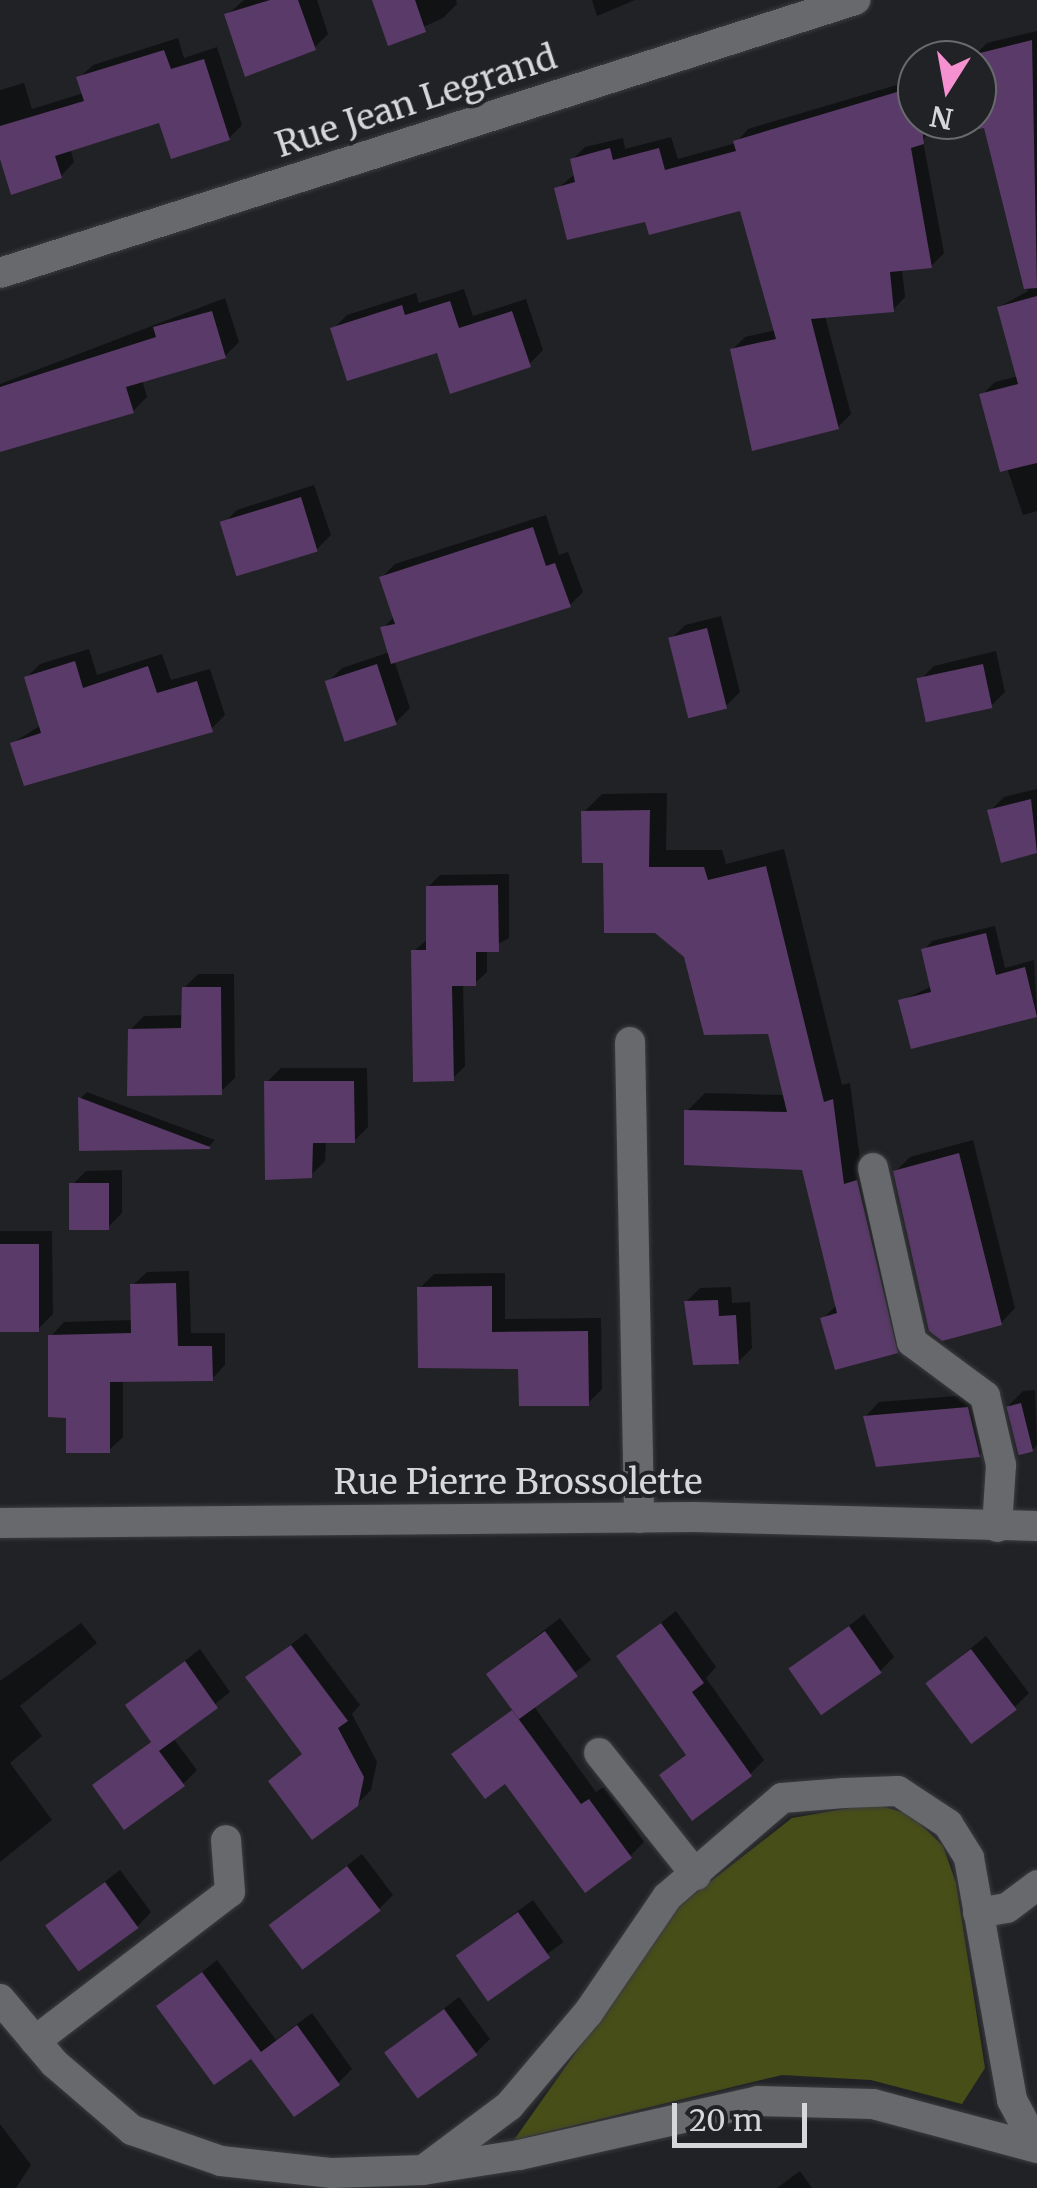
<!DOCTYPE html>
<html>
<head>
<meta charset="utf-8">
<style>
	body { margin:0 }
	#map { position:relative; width:1037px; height:2188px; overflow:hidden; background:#212225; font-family:Merriweather,serif }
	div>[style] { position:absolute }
	.green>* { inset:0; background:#484e18 }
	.shadow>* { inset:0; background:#0007; transform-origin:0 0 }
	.building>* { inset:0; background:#5a3a69; transform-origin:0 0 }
	.roads { filter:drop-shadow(0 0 2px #3b3c3f) drop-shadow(0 0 2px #3b3c3f) }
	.minor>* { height:30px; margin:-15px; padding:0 15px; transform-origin:15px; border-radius:15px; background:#67696c }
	span { translate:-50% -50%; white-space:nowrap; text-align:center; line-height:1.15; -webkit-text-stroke:8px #212225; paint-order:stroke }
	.street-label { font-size:35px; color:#d6d7d9 }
	.north { position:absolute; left:897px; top:40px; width:100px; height:100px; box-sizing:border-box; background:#212225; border:2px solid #696a6d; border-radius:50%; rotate:191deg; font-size:28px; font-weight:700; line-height:40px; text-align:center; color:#d6d7d9 }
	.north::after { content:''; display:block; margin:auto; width:35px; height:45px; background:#f590d1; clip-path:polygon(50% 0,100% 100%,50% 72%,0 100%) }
	.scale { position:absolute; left:672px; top:2103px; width:135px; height:45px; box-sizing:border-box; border:5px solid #d6d7d9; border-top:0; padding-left:12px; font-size:30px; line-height:35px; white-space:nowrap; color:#d6d7d9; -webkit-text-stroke:8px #212225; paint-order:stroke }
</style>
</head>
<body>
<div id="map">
	<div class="green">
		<i style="clip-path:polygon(873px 1804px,910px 1814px,943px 1846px,956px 1883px,985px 2068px,962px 2104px,871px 2080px,782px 2075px,514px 2140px,678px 1907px,792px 1818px)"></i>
	</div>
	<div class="shadow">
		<i style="clip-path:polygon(244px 0,317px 0,328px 34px,314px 48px,227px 15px)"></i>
		<i style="clip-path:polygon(375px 0,456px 0,457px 4px,443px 18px,389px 43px)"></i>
		<i style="clip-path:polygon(592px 0,635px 0,597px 16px)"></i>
		<i style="clip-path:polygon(1037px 31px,1037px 511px,1023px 515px,982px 395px,995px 382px,1019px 376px,999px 307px,1028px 291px,985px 125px,974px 120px,974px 56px,987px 43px)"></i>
		<i style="clip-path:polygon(178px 38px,184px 58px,217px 47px,242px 125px,229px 138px,161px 120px,70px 148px,74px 162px,61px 176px,0 151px,0 90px,24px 83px,32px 109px,84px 93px,79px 78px,93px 65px)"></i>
		<i style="clip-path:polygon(917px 79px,917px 120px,935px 120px,923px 141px,944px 253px,931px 266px,902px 269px,905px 297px,893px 310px,825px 316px,851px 414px,838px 427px,732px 350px,745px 337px,776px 330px,742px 208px,647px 219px,557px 189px,575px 174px,572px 160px,585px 147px,623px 138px,625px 149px,671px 137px,678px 159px,736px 143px,748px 129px)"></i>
		<i style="clip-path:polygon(464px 289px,473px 316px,526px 299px,543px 350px,529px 364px,333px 329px,347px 315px,416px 293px,419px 303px)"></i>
		<i style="clip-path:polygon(225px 298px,239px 342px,225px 356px,142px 380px,147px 397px,133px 411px,0 451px,0 384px)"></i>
		<i style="clip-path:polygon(314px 485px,331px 535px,317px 549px,223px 524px,237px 510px)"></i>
		<i style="clip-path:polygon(546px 515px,559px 555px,568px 552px,583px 592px,570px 605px,394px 660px,410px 708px,396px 722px,328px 682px,342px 668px,390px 652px,383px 628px,395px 616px,382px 577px,395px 564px)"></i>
		<i style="clip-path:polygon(721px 616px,740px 692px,726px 706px,671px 639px,685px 625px)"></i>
		<i style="clip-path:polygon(89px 649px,97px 675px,162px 654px,171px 680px,210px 669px,225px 715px,211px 729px,13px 743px,41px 725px,26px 678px,40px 664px)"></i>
		<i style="clip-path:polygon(996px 651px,1005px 692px,991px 706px,920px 680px,934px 666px)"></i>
		<i style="clip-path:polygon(1037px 789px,1037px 851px,1003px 860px,990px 811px,1004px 797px)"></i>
		<i style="clip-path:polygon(667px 793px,666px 850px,722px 850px,726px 864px,784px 849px,842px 1085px,850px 1083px,861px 1167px,915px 1332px,896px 1350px,823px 1318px,838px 1304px,804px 1167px,687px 1111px,705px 1093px,786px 1095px,770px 1032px,686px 955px,605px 861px,584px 812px,602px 794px)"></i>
		<i style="clip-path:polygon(509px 874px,509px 938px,487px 950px,487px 972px,475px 983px,463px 983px,465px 1066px,453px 1078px,414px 951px,428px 939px,428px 887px,440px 875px)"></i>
		<i style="clip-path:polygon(995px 926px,1005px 968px,1034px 960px,1037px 1015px,913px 1046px,901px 1001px,932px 986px,924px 950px,932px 941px)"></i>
		<i style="clip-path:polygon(198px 974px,234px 974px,235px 1078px,220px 1092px,130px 1030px,144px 1016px,184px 1015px,184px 988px)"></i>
		<i style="clip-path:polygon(281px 1068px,367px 1068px,368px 1127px,354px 1141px,326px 1141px,325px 1161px,311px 1175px,267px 1082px)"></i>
		<i style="clip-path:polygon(87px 1092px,215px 1140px,209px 1146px,82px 1149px,81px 1098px)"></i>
		<i style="clip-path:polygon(973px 1140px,1015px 1308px,1001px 1323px,896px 1171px,910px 1157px)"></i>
		<i style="clip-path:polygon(122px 1170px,122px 1213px,108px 1227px,72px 1185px,86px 1171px)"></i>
		<i style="clip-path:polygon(0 1231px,52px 1231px,53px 1314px,39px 1328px,0 1329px)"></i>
		<i style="clip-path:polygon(189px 1271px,191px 1333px,225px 1333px,225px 1365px,212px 1379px,123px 1379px,123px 1437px,109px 1450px,68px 1415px,51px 1336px,64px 1322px,133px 1320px,133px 1285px,147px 1272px)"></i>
		<i style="clip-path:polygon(505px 1273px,505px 1319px,601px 1318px,602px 1389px,588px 1403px,521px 1366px,420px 1288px,434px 1274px)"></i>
		<i style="clip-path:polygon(731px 1287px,732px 1303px,750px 1302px,752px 1348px,738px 1362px,686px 1302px,700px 1288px)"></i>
		<i style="clip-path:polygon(1035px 1390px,1037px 1445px,1032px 1450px,1009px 1405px,1023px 1391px)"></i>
		<i style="clip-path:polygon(982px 1394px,993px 1441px,979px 1455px,866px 1416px,879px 1402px)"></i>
		<i style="clip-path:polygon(676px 1611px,716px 1667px,706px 1678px,764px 1760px,750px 1774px,662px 1775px,688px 1753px,619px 1656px)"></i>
		<i style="clip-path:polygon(864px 1614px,894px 1657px,880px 1671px,793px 1670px)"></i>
		<i style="clip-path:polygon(560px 1618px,591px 1660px,533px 1705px,596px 1792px,604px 1787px,644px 1842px,630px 1856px,455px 1755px,514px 1708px,489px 1673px)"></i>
		<i style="clip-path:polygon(81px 1623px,97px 1643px,20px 1706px,42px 1736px,10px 1763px,52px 1820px,0 1862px,0 1681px)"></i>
		<i style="clip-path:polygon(306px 1633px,360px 1705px,352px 1714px,377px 1762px,371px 1790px,356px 1805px,272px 1781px,304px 1753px,249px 1677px)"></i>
		<i style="clip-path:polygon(986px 1636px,1029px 1693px,1015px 1707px,928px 1683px)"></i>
		<i style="clip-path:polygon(200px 1649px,230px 1692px,173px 1738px,197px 1770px,183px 1784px,95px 1786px,153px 1740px,128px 1705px)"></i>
		<i style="clip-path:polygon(362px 1854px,393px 1895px,379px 1909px,272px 1924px)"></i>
		<i style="clip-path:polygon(120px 1870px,151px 1912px,138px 1926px,49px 1925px)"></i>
		<i style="left:533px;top:1900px;width:52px;height:93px;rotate:54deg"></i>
		<i style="clip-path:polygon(217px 1960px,276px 2040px,312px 2013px,352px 2069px,338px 2083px,252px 2056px,159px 2006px)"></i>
		<i style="clip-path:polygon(459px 1997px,490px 2039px,476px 2053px,388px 2052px)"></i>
		<i style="clip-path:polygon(0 2124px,31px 2165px,16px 2188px,0 2188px)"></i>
		<i style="clip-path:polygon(800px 2171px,812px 2188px,777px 2188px)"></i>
	</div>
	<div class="building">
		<i style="clip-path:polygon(270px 0,298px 0,316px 50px,245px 77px,224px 14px)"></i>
		<i style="clip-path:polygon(372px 0,415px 0,426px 32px,388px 46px)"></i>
		<i style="clip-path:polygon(1032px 40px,1037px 288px,1024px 289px,984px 128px,974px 130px,971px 120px,977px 120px,972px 55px)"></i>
		<i style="clip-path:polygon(164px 50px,171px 69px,204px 59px,230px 140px,171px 159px,159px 123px,55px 156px,62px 178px,11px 195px,0 159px,0 126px,84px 101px,76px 77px)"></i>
		<i style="clip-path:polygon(917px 86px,924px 144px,911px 148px,932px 268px,890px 272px,894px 312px,811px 319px,839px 429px,752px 451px,730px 349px,776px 339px,740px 211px,649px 235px,645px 222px,567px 240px,554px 188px,575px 182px,570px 159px,610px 148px,613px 160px,659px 148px,665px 170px,736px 151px,733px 141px)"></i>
		<i style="clip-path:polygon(1037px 296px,1037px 463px,1000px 472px,979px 394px,1018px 384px,997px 307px)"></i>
		<i style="clip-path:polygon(450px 301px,459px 328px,512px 311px,531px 367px,450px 394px,437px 353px,347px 381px,330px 328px,402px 305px,405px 315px)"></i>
		<i style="clip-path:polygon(212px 311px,226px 358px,126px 387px,134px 413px,0 452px,0 387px,156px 337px,153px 327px)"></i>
		<i style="left:301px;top:497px;width:57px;height:85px;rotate:73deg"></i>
		<i style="clip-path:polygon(533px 527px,546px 566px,555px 563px,571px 607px,391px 664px,380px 627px,395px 624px,379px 577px)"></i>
		<i style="left:707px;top:628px;width:83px;height:40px;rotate:76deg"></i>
		<i style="clip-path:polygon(75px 661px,83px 688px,148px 666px,157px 693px,197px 681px,213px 732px,24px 786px,10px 743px,41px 733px,24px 677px)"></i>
		<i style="left:377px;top:664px;width:64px;height:55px;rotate:72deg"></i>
		<i style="left:983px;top:664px;width:45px;height:68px;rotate:78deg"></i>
		<i style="clip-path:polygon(1031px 799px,1037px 853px,1001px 863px,987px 810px)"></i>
		<i style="clip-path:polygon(650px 810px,649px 867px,704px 867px,708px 880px,766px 866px,824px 1102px,833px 1099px,844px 1184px,857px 1180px,898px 1353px,835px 1370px,820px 1318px,837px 1313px,802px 1170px,684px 1165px,684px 1110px,787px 1112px,768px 1034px,704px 1035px,684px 957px,655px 933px,604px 933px,603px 863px,582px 863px,581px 811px)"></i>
		<i style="clip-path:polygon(498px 885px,499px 952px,476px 952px,476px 986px,452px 986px,454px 1081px,413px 1082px,411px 950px,426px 950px,426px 886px)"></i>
		<i style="clip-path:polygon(986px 933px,996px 975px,1025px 967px,1037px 1017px,911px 1049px,898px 1000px,931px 992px,921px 949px)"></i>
		<i style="clip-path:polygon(182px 987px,221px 987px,222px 1095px,127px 1096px,128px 1029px,181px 1028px)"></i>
		<i style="clip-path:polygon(264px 1081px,354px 1081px,355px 1143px,313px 1143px,312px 1178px,265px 1180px)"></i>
		<i style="clip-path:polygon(78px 1097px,210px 1147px,210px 1149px,79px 1151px)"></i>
		<i style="clip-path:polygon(959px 1153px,1002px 1325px,942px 1341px,929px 1331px,893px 1171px)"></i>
		<i style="left:109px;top:1183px;width:47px;height:40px;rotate:90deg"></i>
		<i style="left:0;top:1244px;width:39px;height:88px"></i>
		<i style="clip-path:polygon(176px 1283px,178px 1346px,212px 1346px,213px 1381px,110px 1382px,110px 1453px,66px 1453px,66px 1418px,48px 1417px,48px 1335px,131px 1333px,130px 1284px)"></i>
		<i style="clip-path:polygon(492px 1286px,492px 1332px,588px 1331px,589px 1406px,519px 1406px,518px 1369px,418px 1368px,417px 1287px)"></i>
		<i style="clip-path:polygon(718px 1300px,719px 1316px,736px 1315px,739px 1364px,693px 1365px,684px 1301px)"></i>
		<i style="left:1021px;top:1403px;width:50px;height:15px;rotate:76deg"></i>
		<i style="clip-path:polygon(968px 1407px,980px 1457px,876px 1467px,863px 1416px)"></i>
		<i style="clip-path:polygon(661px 1623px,704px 1683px,692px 1692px,752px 1776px,692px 1821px,659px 1775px,686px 1755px,616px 1656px)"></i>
		<i style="left:849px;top:1626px;width:57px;height:74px;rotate:55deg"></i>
		<i style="left:545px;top:1631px;width:56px;height:73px;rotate:54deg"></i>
		<i style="clip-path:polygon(291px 1645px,348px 1721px,338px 1728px,364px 1777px,358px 1806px,312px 1840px,268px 1781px,302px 1754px,245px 1677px)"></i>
		<i style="left:971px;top:1649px;width:76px;height:57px;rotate:53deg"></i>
		<i style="clip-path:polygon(185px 1661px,218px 1708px,159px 1751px,185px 1786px,124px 1830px,92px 1785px,151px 1742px,125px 1705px)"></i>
		<i style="clip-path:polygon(512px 1710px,581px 1804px,589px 1799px,632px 1858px,585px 1893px,505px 1784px,485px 1799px,451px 1754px)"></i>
		<i style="left:347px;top:1866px;width:56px;height:98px;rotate:53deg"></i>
		<i style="left:105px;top:1882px;width:57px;height:74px;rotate:54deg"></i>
		<i style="left:518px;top:1912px;width:56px;height:76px;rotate:55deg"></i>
		<i style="clip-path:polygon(202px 1972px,261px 2052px,297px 2025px,340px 2085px,294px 2117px,251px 2059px,214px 2085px,156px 2006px)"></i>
		<i style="left:444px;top:2009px;width:57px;height:74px;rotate:54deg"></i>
	</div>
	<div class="roads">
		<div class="minor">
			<i style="left:0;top:273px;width:898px;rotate:-17.71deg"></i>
			<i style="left:630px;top:1042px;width:476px;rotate:88.9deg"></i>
			<i style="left:873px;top:1168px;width:178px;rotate:77.4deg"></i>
			<i style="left:912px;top:1342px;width:91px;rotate:36.5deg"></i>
			<i style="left:985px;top:1396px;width:71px;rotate:76.9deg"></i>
			<i style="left:1001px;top:1465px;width:62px;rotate:93.7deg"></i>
			<i style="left:0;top:1523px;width:695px;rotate:-0.49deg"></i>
			<i style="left:695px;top:1517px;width:342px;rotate:1.5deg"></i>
			<i style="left:599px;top:1753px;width:156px;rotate:51.5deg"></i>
			<i style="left:978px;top:1913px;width:29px;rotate:-10deg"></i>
			<i style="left:1007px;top:1908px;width:38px;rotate:-37deg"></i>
			<i style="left:0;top:1999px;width:84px;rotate:49.8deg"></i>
			<i style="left:54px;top:2063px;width:103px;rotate:40.7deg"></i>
			<i style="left:132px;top:2130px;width:94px;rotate:19.2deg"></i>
			<i style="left:221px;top:2161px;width:112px;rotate:6.2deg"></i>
			<i style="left:332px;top:2173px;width:91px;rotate:-1.9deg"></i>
			<i style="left:423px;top:2170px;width:97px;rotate:-8.9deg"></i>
			<i style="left:519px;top:2155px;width:245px;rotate:-12.7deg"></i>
			<i style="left:758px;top:2101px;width:115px;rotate:1.5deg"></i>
			<i style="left:873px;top:2104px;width:170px;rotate:15deg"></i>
			<i style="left:35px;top:2041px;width:245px;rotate:-37.4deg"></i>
			<i style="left:230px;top:1892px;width:52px;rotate:-94.4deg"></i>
			<i style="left:426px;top:2168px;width:104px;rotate:-36.8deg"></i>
			<i style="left:509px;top:2106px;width:122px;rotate:-49.7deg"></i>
			<i style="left:588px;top:2013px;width:140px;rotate:-55.7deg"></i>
			<i style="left:667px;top:1897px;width:152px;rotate:-40.7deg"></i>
			<i style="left:782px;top:1798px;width:62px;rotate:-4.6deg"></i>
			<i style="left:844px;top:1793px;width:54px;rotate:-2.1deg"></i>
			<i style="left:898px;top:1791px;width:60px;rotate:33.4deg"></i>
			<i style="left:948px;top:1824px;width:40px;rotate:58deg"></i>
			<i style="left:969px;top:1858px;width:246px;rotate:79.9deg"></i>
			<i style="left:1012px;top:2100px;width:53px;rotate:62deg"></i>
		</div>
	</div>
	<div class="street-label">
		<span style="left:416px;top:101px;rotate:-18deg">Rue Jean Legrand</span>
		<span style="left:518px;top:1482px">Rue Pierre Brossolette</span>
	</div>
	<div class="north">N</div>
	<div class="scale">20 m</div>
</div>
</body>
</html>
